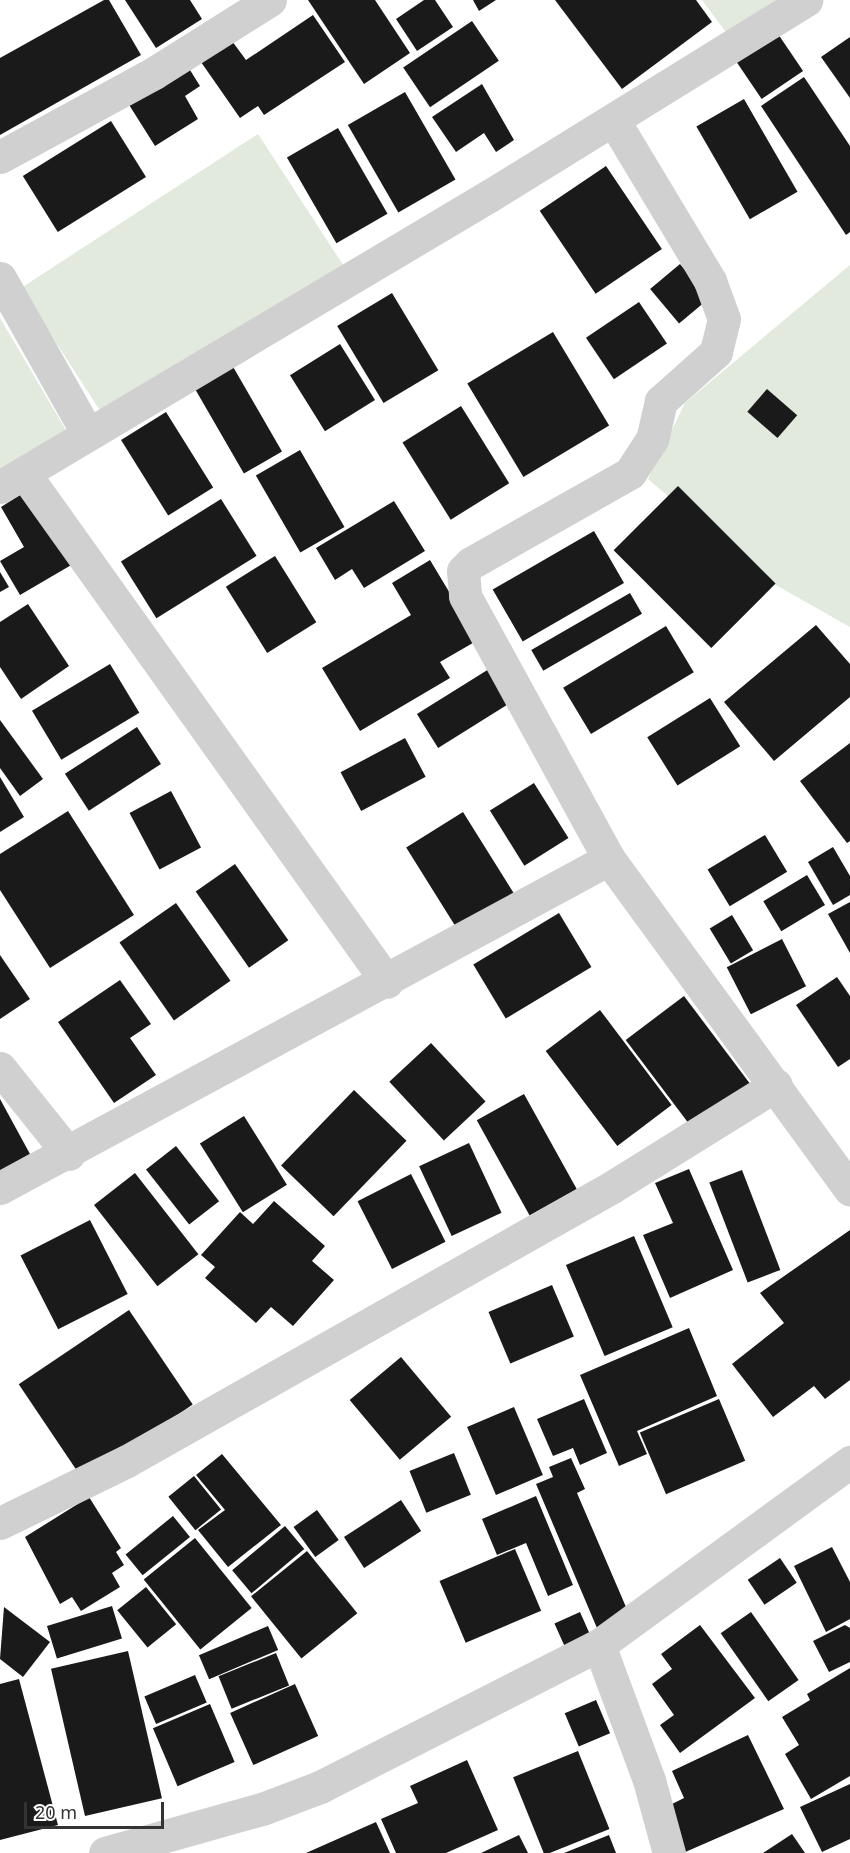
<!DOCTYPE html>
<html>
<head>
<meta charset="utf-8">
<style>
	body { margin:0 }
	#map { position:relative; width:850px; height:1853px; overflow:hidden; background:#fff; font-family:"Noto Sans",sans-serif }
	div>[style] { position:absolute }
	.green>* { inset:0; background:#e2e9dd; transform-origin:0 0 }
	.building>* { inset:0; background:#1a1a1a; transform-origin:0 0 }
	.minor>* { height:33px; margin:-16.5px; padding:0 16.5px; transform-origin:16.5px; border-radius:16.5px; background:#d0d0d0 }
	.tertiary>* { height:33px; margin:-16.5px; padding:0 16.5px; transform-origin:16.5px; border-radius:16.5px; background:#d0d0d0 }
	span { translate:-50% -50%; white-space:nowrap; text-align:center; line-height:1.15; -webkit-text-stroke:6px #fff; paint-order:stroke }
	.scale { position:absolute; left:24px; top:1802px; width:140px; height:27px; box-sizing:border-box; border:3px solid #333; border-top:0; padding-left:8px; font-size:18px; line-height:21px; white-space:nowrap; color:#333; -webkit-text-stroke:4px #fff; paint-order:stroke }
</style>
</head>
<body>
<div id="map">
	<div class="green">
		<i style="clip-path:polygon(702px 0,789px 0,728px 35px)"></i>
		<i style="left:258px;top:134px;width:161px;height:283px;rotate:57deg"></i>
		<i style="clip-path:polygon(850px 265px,850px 627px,767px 580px,648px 479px,685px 403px)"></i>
		<i style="clip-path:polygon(0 318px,67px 432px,0 471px)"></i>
	</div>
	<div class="building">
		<i style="clip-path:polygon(104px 0,109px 0,141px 55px,0 135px,0 58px)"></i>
		<i style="clip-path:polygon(125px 0,190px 0,202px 19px,156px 48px)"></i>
		<i style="clip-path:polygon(308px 0,375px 0,410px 53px,364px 84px)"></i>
		<i style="clip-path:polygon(424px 0,435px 0,453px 27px,417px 51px,396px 19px)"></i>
		<i style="clip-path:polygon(473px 0,496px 0,479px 11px)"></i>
		<i style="clip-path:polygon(555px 0,696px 0,712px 22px,622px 89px)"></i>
		<i style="clip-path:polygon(313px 15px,345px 62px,264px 115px,258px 106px,240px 118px,201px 62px,232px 41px,246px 60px)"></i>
		<i style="left:472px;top:21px;width:48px;height:83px;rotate:56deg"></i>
		<i style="left:774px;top:28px;width:52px;height:50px;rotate:56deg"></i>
		<i style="clip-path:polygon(850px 37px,850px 98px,821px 57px)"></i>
		<i style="clip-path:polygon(185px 62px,200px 86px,185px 96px,198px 119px,155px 146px,126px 100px)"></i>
		<i style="clip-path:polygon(804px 77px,850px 146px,850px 232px,846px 235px,761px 106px)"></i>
		<i style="clip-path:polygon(482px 84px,514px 140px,496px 152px,484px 133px,456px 152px,432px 117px)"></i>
		<i style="left:405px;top:92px;width:101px;height:66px;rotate:60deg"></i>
		<i style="left:744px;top:99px;width:107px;height:55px;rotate:60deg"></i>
		<i style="left:111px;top:121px;width:66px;height:104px;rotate:58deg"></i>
		<i style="left:338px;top:128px;width:99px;height:59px;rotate:60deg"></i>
		<i style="left:606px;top:166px;width:100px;height:80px;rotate:56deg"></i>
		<i style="left:680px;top:264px;width:45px;height:39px;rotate:50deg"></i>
		<i style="left:392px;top:293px;width:90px;height:64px;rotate:59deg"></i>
		<i style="left:639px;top:302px;width:50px;height:64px;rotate:56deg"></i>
		<i style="left:553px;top:332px;width:109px;height:100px;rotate:59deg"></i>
		<i style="left:340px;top:344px;width:66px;height:59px;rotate:58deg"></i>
		<i style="left:232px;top:365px;width:100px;height:44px;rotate:60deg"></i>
		<i style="left:767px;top:389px;width:40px;height:30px;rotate:41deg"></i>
		<i style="left:461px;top:406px;width:91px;height:69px;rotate:58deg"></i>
		<i style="left:166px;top:412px;width:89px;height:53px;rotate:58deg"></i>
		<i style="left:300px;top:450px;width:89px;height:51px;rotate:60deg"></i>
		<i style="left:678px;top:486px;width:138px;height:91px;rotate:45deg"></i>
		<i style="clip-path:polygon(28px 490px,73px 564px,20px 595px,0 561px,24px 547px,1px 507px)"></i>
		<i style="left:221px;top:499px;width:67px;height:118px;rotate:58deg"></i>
		<i style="clip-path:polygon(394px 501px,425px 551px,364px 588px,352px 569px,335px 580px,316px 548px)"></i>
		<i style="left:594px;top:531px;width:60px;height:117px;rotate:60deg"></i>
		<i style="left:275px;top:556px;width:78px;height:58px;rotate:58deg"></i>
		<i style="clip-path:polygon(430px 560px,478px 640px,440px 662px,450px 678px,360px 731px,322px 668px,411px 615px,392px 583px)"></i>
		<i style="clip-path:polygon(0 572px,9px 587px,0 592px)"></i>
		<i style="left:630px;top:593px;width:24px;height:114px;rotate:60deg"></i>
		<i style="clip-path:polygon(28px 604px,69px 666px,21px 699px,0 667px,0 622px)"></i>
		<i style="clip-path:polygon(816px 625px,850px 664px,850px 697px,774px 761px,724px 702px)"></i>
		<i style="left:666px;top:626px;width:54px;height:120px;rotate:59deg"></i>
		<i style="left:110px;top:664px;width:57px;height:91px;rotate:59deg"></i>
		<i style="left:489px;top:669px;width:40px;height:85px;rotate:58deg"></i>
		<i style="left:710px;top:698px;width:57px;height:74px;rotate:58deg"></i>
		<i style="clip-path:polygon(0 720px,43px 779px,20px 796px,0 768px)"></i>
		<i style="left:137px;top:727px;width:44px;height:86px;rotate:57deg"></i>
		<i style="left:405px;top:738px;width:44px;height:73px;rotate:62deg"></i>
		<i style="clip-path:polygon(850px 743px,850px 841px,847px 843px,800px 781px)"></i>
		<i style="clip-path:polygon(0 777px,24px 817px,0 832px)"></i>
		<i style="left:534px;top:783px;width:65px;height:52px;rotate:58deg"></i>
		<i style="left:171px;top:791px;width:64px;height:47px;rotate:62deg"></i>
		<i style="clip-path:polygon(68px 811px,134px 915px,50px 968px,0 890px,0 854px)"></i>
		<i style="left:463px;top:812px;width:97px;height:67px;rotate:58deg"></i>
		<i style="left:765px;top:835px;width:43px;height:67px;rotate:59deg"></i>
		<i style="clip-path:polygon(833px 847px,850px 876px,850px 895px,833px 905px,808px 862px)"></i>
		<i style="left:235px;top:864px;width:93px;height:48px;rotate:55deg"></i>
		<i style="left:807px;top:875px;width:35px;height:51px;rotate:59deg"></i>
		<i style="clip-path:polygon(850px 902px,850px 953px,828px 914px)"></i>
		<i style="left:176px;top:903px;width:95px;height:69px;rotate:55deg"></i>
		<i style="left:559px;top:913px;width:63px;height:100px;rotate:59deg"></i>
		<i style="left:732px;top:915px;width:41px;height:26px;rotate:59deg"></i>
		<i style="left:782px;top:939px;width:53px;height:62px;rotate:63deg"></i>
		<i style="clip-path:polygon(0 955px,30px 999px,0 1019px)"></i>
		<i style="clip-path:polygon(837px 977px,850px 996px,850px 1059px,838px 1067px,796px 1005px)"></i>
		<i style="clip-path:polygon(120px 980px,151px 1024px,130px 1038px,156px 1075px,114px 1103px,58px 1022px)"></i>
		<i style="left:684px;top:996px;width:111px;height:73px;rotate:53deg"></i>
		<i style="left:600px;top:1010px;width:119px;height:68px;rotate:53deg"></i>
		<i style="left:431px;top:1043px;width:80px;height:57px;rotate:47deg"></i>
		<i style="left:354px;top:1090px;width:73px;height:105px;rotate:44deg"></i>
		<i style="left:524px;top:1094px;width:109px;height:54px;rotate:61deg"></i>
		<i style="clip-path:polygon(0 1099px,30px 1154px,0 1171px)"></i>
		<i style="left:244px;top:1116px;width:81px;height:52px;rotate:58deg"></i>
		<i style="left:469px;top:1143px;width:77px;height:55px;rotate:65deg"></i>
		<i style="left:176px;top:1146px;width:70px;height:38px;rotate:52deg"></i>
		<i style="clip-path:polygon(689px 1169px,733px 1270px,670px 1298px,643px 1235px,673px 1223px,655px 1183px)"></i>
		<i style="left:742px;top:1170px;width:107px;height:35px;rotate:69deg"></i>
		<i style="left:135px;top:1173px;width:103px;height:52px;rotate:52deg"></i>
		<i style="left:411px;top:1174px;width:76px;height:60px;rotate:63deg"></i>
		<i style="clip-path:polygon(274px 1201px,325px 1246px,312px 1261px,334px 1280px,293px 1326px,271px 1307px,256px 1323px,205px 1278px,215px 1267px,201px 1255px,240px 1212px,253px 1224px)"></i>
		<i style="left:90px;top:1220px;width:83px;height:78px;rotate:63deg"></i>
		<i style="clip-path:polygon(850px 1230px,850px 1380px,825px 1399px,814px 1386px,773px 1417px,732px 1364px,784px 1323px,760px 1293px)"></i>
		<i style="left:634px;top:1236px;width:99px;height:74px;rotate:67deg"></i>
		<i style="left:552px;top:1285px;width:56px;height:69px;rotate:67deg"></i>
		<i style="left:129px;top:1310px;width:114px;height:133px;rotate:56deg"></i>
		<i style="clip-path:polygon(689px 1328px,717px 1396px,637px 1431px,647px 1454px,619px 1466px,580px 1375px)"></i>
		<i style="left:401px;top:1357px;width:78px;height:67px;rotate:50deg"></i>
		<i style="clip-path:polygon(584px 1399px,607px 1453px,580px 1465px,573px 1448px,553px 1456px,537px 1419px)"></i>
		<i style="left:719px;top:1399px;width:67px;height:86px;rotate:67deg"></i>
		<i style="left:514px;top:1407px;width:74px;height:51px;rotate:67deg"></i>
		<i style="left:454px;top:1453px;width:45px;height:48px;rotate:68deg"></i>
		<i style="clip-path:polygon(222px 1454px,281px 1525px,228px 1567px,198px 1530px,225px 1510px,196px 1475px)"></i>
		<i style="clip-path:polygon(571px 1458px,585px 1489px,577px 1493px,629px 1614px,597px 1628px,536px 1484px,553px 1477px,549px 1467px)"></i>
		<i style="left:194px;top:1476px;width:43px;height:33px;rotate:51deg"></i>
		<i style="clip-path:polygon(536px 1496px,573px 1585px,548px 1596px,526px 1543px,497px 1555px,482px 1519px)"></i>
		<i style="clip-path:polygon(89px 1497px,121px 1548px,116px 1552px,124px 1565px,112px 1573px,120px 1587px,81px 1611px,72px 1597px,60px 1604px,25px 1537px)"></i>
		<i style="left:401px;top:1500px;width:37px;height:68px;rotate:57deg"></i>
		<i style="left:317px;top:1510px;width:37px;height:29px;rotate:54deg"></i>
		<i style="left:173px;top:1516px;width:27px;height:61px;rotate:51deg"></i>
		<i style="left:285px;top:1526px;width:30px;height:69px;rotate:50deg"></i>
		<i style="left:195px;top:1538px;width:90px;height:66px;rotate:51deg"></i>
		<i style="clip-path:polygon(832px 1547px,850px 1582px,850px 1619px,826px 1632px,794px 1566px)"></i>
		<i style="left:515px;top:1549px;width:67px;height:82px;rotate:67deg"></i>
		<i style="left:307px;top:1551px;width:80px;height:72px;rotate:51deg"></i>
		<i style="left:780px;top:1558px;width:30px;height:39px;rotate:56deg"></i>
		<i style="left:146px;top:1587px;width:48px;height:37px;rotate:51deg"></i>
		<i style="left:112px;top:1606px;width:34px;height:68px;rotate:73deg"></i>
		<i style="clip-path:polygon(4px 1607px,50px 1642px,23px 1677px,0 1659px)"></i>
		<i style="left:580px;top:1612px;width:27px;height:28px;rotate:66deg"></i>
		<i style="left:751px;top:1612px;width:83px;height:37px;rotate:55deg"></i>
		<i style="clip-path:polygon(700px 1625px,755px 1698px,680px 1753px,660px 1725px,674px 1715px,652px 1684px,672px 1669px,661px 1654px)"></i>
		<i style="clip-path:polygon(845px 1625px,850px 1628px,850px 1662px,829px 1672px,813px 1641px)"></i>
		<i style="left:268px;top:1626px;width:26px;height:75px;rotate:67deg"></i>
		<i style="left:128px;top:1651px;width:151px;height:79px;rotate:77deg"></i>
		<i style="left:276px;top:1653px;width:35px;height:62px;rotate:68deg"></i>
		<i style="clip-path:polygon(850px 1668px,850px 1776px,811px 1799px,785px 1754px,799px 1745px,782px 1717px,810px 1700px,807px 1694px)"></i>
		<i style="left:195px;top:1675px;width:30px;height:55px;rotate:67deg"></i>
		<i style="clip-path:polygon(19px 1679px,58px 1825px,0 1840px,0 1684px)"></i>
		<i style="left:295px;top:1684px;width:57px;height:71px;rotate:66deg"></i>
		<i style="left:596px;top:1700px;width:36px;height:34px;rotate:67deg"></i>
		<i style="left:210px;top:1704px;width:63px;height:62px;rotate:67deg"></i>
		<i style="clip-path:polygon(748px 1735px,784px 1809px,683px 1853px,662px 1809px,684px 1798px,672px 1771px)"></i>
		<i style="left:578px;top:1751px;width:84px;height:70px;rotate:68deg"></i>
		<i style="clip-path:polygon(467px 1760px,498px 1830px,446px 1853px,396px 1853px,381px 1819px,418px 1803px,410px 1786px)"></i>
		<i style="clip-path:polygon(850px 1784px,850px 1839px,822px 1852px,800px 1807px)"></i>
		<i style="clip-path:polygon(376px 1822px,390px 1853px,306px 1853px)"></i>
		<i style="clip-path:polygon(792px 1834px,805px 1853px,763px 1853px)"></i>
		<i style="clip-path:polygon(519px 1835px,528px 1853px,481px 1853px)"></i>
		<i style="clip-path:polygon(609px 1835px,616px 1853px,564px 1853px)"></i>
	</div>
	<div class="minor">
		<i style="left:614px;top:121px;width:187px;rotate:59deg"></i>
		<i style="left:710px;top:281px;width:40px;rotate:69.8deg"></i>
		<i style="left:724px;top:319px;width:34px;rotate:104deg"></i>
		<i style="left:716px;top:352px;width:74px;rotate:138.3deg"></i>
		<i style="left:661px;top:401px;width:39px;rotate:103deg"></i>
		<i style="left:652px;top:439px;width:40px;rotate:122.9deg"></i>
		<i style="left:630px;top:473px;width:183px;rotate:150.5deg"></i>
		<i style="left:471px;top:563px;width:11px;rotate:135deg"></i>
		<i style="left:463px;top:571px;width:25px;rotate:85deg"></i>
		<i style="left:465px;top:596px;width:300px;rotate:61.3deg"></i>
		<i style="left:609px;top:859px;width:409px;rotate:53.9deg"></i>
		<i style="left:0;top:157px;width:175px;rotate:-28.6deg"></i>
		<i style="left:154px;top:73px;width:137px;rotate:-32.2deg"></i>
		<i style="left:0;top:278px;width:179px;rotate:60.6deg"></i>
		<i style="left:24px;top:473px;width:625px;rotate:54.5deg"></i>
		<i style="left:0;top:487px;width:569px;rotate:-30.76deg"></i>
		<i style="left:489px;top:196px;width:373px;rotate:-31.7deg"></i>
		<i style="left:0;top:1068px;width:110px;rotate:51.3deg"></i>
		<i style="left:0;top:1188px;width:692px;rotate:-28.38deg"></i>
		<i style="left:0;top:1523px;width:141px;rotate:-26deg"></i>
		<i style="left:127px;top:1461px;width:557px;rotate:-29.46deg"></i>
		<i style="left:612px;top:1187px;width:193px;rotate:-31.9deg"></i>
		<i style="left:599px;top:1645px;width:144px;rotate:69.7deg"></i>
		<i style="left:649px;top:1780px;width:76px;rotate:74.7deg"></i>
	</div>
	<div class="tertiary">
		<i style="left:105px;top:1853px;width:163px;rotate:-15.7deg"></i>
		<i style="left:262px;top:1809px;width:62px;rotate:-20.8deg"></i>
		<i style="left:320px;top:1787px;width:313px;rotate:-27deg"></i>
		<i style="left:599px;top:1645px;width:311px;rotate:-36.1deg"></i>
	</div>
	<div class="scale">20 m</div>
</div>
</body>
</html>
